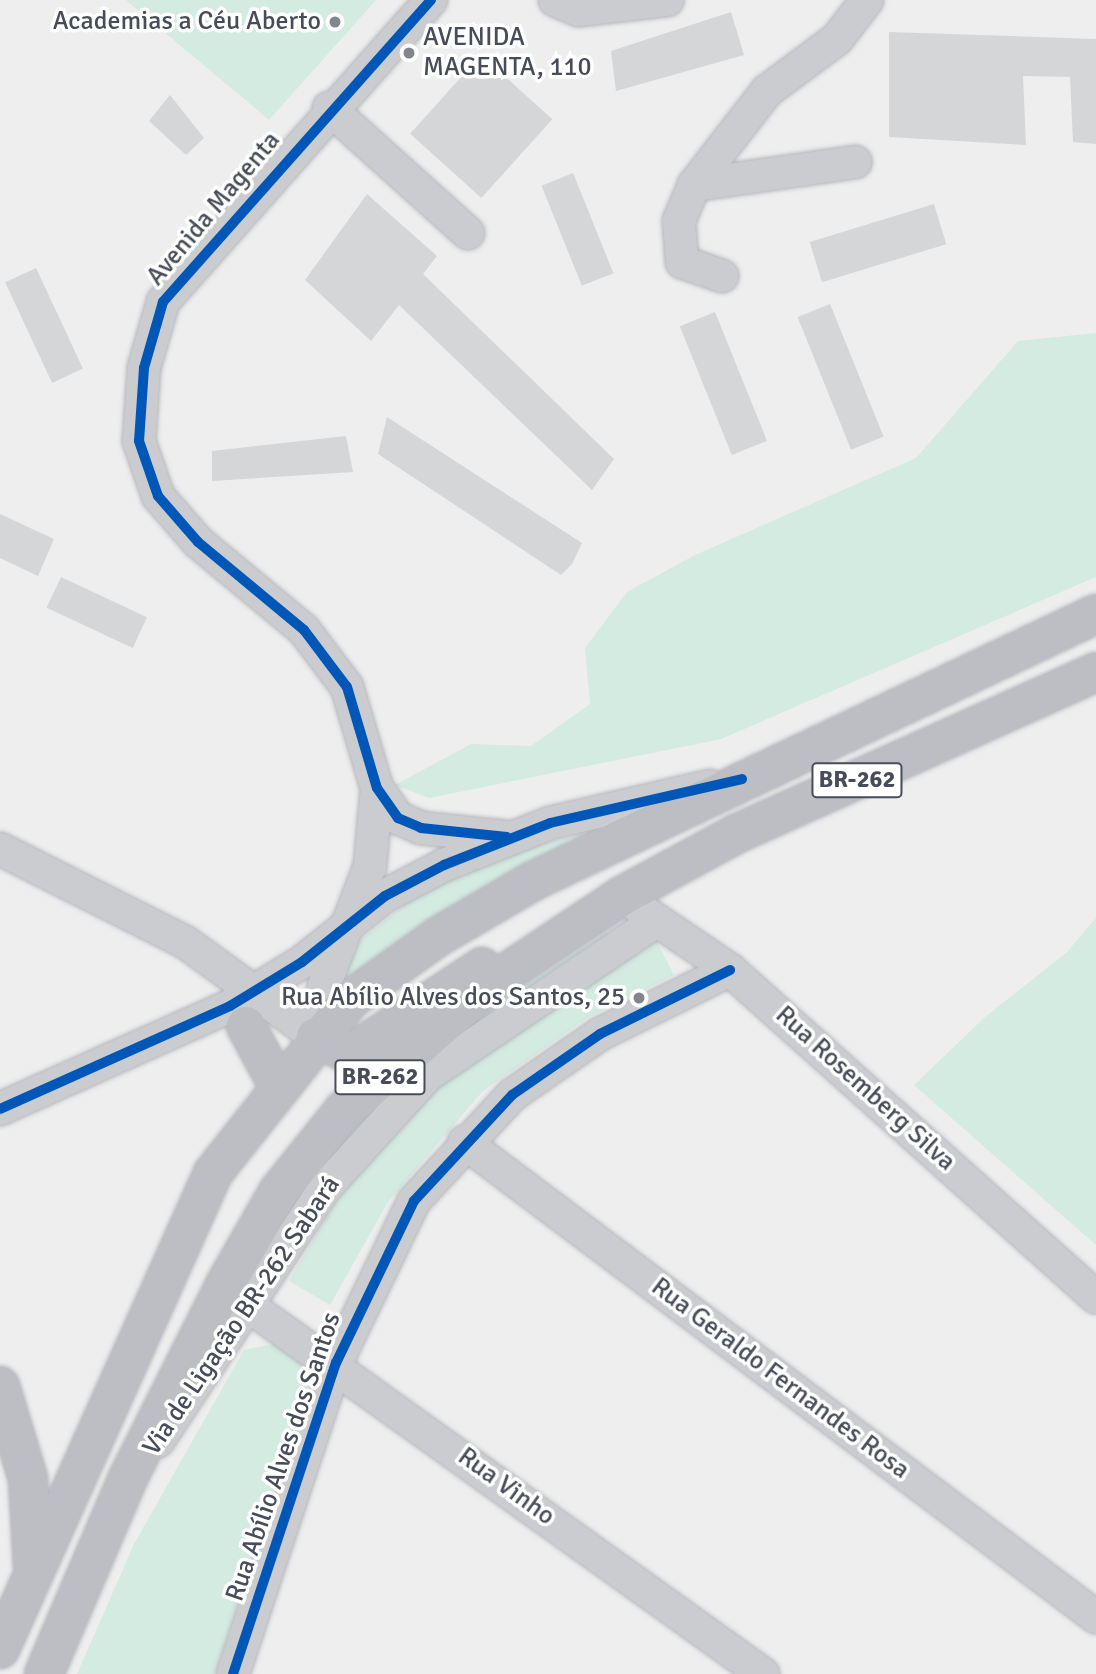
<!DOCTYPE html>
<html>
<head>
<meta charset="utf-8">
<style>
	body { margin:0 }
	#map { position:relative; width:1096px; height:1674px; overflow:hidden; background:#eee; font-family:Signika,sans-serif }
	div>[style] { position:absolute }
	.green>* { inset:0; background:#d4ebe1 }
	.building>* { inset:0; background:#d5d6d8; transform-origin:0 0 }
	.roads { filter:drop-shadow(0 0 2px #b4b6bc) drop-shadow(0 0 2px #b4b6bc) }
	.minor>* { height:32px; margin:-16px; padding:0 16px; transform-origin:16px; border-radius:16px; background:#cacccf }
	.highway>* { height:38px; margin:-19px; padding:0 19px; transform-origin:19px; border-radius:19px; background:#bcbec4 }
	.cycleway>* { height:10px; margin:-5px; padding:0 5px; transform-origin:5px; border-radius:5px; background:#0057b8 }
	.dots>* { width:19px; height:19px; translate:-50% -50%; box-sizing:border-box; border:4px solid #fff; border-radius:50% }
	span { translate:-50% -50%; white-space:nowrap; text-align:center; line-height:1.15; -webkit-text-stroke:7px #fff; paint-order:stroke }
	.shield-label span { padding:2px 5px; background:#fff; border:2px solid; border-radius:5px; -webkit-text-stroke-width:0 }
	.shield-label { font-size:24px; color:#474d58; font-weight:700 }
	.poi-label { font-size:26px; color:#474d58 }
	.right { translate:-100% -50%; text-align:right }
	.left { translate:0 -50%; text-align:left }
	.street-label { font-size:26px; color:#474d58 }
</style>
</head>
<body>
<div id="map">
	<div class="green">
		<i style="clip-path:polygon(126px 0,376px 0,269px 120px)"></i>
		<i style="clip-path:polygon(1096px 333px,1096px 577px,721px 739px,429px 798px,395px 785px,471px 744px,531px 746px,590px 704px,585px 648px,627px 592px,695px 555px,916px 458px,1018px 341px)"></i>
		<i style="clip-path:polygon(606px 828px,329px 991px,361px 939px,417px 895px,515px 850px)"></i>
		<i style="clip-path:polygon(1096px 918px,1096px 1245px,914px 1085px,985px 1017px,1066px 953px)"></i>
		<i style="clip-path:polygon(607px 932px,608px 939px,447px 1047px,263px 1265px,258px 1253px,304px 1173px,442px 1037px)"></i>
		<i style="clip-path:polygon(655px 938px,674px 975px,587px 1018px,482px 1092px,388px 1202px,330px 1305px,289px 1281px,341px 1193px,436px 1084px)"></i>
		<i style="clip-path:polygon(287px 1341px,311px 1374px,215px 1674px,77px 1674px,134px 1544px,244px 1350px)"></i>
	</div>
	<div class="building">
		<i style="clip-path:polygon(731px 12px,744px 55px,616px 91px,611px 51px)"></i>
		<i style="clip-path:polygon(889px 32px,1096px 39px,1096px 144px,1073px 142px,1070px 77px,1023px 76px,1026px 145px,889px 137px)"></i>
		<i style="left:481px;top:55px;width:96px;height:106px;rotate:42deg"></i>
		<i style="clip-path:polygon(170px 95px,204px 138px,186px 155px,149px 121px)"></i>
		<i style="left:573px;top:173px;width:108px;height:34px;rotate:68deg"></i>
		<i style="clip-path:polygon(367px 194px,437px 256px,423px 274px,614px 459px,592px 490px,399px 305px,371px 341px,305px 280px)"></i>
		<i style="left:934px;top:204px;width:42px;height:130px;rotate:73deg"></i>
		<i style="left:36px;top:268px;width:111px;height:34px;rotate:65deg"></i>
		<i style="left:830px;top:304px;width:143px;height:35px;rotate:68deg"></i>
		<i style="left:715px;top:312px;width:139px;height:38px;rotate:68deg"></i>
		<i style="clip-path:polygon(387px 417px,582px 543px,572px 564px,561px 575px,378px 454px)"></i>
		<i style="clip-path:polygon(346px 436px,353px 472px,212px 481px,212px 451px)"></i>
		<i style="clip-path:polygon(0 514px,54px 539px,38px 576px,0 558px)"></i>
		<i style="left:61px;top:577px;width:95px;height:34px;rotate:25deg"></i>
	</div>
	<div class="roads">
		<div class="minor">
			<i style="left:431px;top:0;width:404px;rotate:131.6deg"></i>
			<i style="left:163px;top:302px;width:69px;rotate:106.1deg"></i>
			<i style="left:144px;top:368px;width:73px;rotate:93.9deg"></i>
			<i style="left:139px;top:441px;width:58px;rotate:70.9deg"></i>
			<i style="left:158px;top:496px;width:61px;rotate:49deg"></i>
			<i style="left:198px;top:542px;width:138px;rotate:39.7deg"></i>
			<i style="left:304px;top:630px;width:71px;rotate:53deg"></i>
			<i style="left:347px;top:687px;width:105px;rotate:73.5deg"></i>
			<i style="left:377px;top:788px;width:37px;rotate:55deg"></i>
			<i style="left:398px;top:818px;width:25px;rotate:23deg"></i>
			<i style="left:421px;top:828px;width:86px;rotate:6deg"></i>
			<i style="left:555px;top:0;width:26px;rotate:23deg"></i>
			<i style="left:579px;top:10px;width:89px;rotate:-6.5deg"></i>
			<i style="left:329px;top:108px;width:187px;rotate:42deg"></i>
			<i style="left:694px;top:185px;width:163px;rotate:-8.1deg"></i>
			<i style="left:722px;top:276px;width:42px;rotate:-160.7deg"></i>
			<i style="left:682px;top:262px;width:41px;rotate:-94.2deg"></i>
			<i style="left:679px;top:221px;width:39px;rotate:-67deg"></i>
			<i style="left:694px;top:185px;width:119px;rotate:-52.2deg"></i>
			<i style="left:767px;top:91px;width:87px;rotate:-36.6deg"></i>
			<i style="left:837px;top:39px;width:49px;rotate:-52.4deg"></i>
			<i style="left:0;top:849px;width:207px;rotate:26.7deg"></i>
			<i style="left:185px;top:942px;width:162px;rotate:35.9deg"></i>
			<i style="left:640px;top:909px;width:109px;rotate:34.1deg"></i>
			<i style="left:730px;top:970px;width:491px;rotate:41.8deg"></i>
			<i style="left:316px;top:1037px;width:52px;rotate:-81.1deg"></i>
			<i style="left:324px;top:986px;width:129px;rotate:-69deg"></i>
			<i style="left:370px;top:866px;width:78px;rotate:-84.9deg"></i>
			<i style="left:0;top:1109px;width:252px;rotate:-24.1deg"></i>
			<i style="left:230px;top:1006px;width:84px;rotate:-31.4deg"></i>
			<i style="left:302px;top:962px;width:106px;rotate:-38.5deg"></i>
			<i style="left:385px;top:896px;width:67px;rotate:-27.7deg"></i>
			<i style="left:444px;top:865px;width:114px;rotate:-21.6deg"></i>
			<i style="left:550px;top:823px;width:164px;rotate:-13deg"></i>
			<i style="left:464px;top:1142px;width:791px;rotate:36.93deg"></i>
			<i style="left:246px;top:1304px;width:636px;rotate:35.59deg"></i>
			<i style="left:158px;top:1441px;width:303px;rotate:-56.6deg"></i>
			<i style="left:325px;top:1188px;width:153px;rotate:-47.7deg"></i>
			<i style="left:428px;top:1075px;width:274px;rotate:-34deg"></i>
			<i style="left:233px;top:1674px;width:328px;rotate:-71.7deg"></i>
			<i style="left:336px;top:1363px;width:180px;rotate:-64.3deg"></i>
			<i style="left:414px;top:1201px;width:144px;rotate:-47.2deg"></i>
			<i style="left:512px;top:1095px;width:107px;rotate:-34.7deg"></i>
			<i style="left:600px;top:1034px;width:145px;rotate:-26.2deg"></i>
		</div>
		<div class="highway">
			<i style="left:246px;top:1026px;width:69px;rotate:61.6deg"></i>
			<i style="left:316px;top:1037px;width:38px;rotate:27deg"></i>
			<i style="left:350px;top:1054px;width:158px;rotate:-33.4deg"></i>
			<i style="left:0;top:1386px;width:97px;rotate:73.2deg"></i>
			<i style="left:28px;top:1479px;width:86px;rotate:86.7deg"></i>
			<i style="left:0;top:1649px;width:521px;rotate:-65.89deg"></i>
			<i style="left:213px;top:1173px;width:222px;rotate:-51.6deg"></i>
			<i style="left:351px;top:999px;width:108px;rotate:-35.6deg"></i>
			<i style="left:439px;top:936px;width:109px;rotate:-30.3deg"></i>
			<i style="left:533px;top:881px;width:623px;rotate:-25.37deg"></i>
			<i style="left:44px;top:1674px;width:211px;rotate:-66.8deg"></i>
			<i style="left:127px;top:1480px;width:218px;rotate:-63.3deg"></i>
			<i style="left:225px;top:1285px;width:107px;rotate:-60.3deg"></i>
			<i style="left:278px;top:1192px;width:105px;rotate:-51.2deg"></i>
			<i style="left:344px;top:1110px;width:194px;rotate:-40.8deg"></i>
			<i style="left:491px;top:983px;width:157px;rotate:-33.6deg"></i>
			<i style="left:622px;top:896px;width:130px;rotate:-28.5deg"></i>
			<i style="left:736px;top:834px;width:395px;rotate:-24.2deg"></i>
		</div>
	</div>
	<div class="cycleway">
		<i style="left:431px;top:0;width:404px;rotate:131.6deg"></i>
		<i style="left:163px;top:302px;width:69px;rotate:106.1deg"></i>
		<i style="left:144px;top:368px;width:73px;rotate:93.9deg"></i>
		<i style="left:139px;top:441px;width:58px;rotate:70.9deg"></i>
		<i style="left:158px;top:496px;width:61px;rotate:49deg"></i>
		<i style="left:198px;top:542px;width:138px;rotate:39.7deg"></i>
		<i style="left:304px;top:630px;width:71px;rotate:53deg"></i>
		<i style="left:347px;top:687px;width:105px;rotate:73.5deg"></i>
		<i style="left:377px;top:788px;width:37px;rotate:55deg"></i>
		<i style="left:398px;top:818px;width:25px;rotate:23deg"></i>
		<i style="left:421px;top:828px;width:86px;rotate:6deg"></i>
		<i style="left:0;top:1109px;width:252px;rotate:-24.1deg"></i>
		<i style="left:230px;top:1006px;width:84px;rotate:-31.4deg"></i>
		<i style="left:302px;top:962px;width:106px;rotate:-38.5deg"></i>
		<i style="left:385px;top:896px;width:67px;rotate:-27.7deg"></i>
		<i style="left:444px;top:865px;width:114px;rotate:-21.6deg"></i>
		<i style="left:550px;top:823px;width:197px;rotate:-12.9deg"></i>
		<i style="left:233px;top:1674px;width:328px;rotate:-71.7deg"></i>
		<i style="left:336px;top:1363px;width:180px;rotate:-64.3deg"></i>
		<i style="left:414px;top:1201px;width:144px;rotate:-47.2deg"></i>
		<i style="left:512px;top:1095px;width:107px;rotate:-34.7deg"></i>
		<i style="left:600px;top:1034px;width:145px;rotate:-26.2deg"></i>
	</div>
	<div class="dots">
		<i style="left:335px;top:22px;background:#81858c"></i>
		<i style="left:409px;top:53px;background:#81858c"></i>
		<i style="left:639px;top:998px;background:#81858c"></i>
	</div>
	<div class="shield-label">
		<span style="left:857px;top:780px">BR-262</span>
		<span style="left:380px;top:1077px">BR-262</span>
	</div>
	<div class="poi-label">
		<span class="right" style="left:321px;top:22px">Academias a Céu Aberto</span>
		<span class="left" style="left:423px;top:53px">AVENIDA<br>MAGENTA, 110</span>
		<span class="right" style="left:625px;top:998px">Rua Abílio Alves dos Santos, 25</span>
	</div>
	<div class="street-label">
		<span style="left:214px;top:209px;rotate:-50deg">Avenida Magenta</span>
		<span style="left:865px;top:1089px;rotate:42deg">Rua Rosemberg Silva</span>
		<span style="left:242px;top:1316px;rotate:-56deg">Via de Ligação BR-262 Sabará</span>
		<span style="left:780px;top:1379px;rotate:37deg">Rua Geraldo Fernandes Rosa</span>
		<span style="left:284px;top:1457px;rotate:-71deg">Rua Abílio Alves dos Santos</span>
		<span style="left:506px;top:1487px;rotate:36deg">Rua Vinho</span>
	</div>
</div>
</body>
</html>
